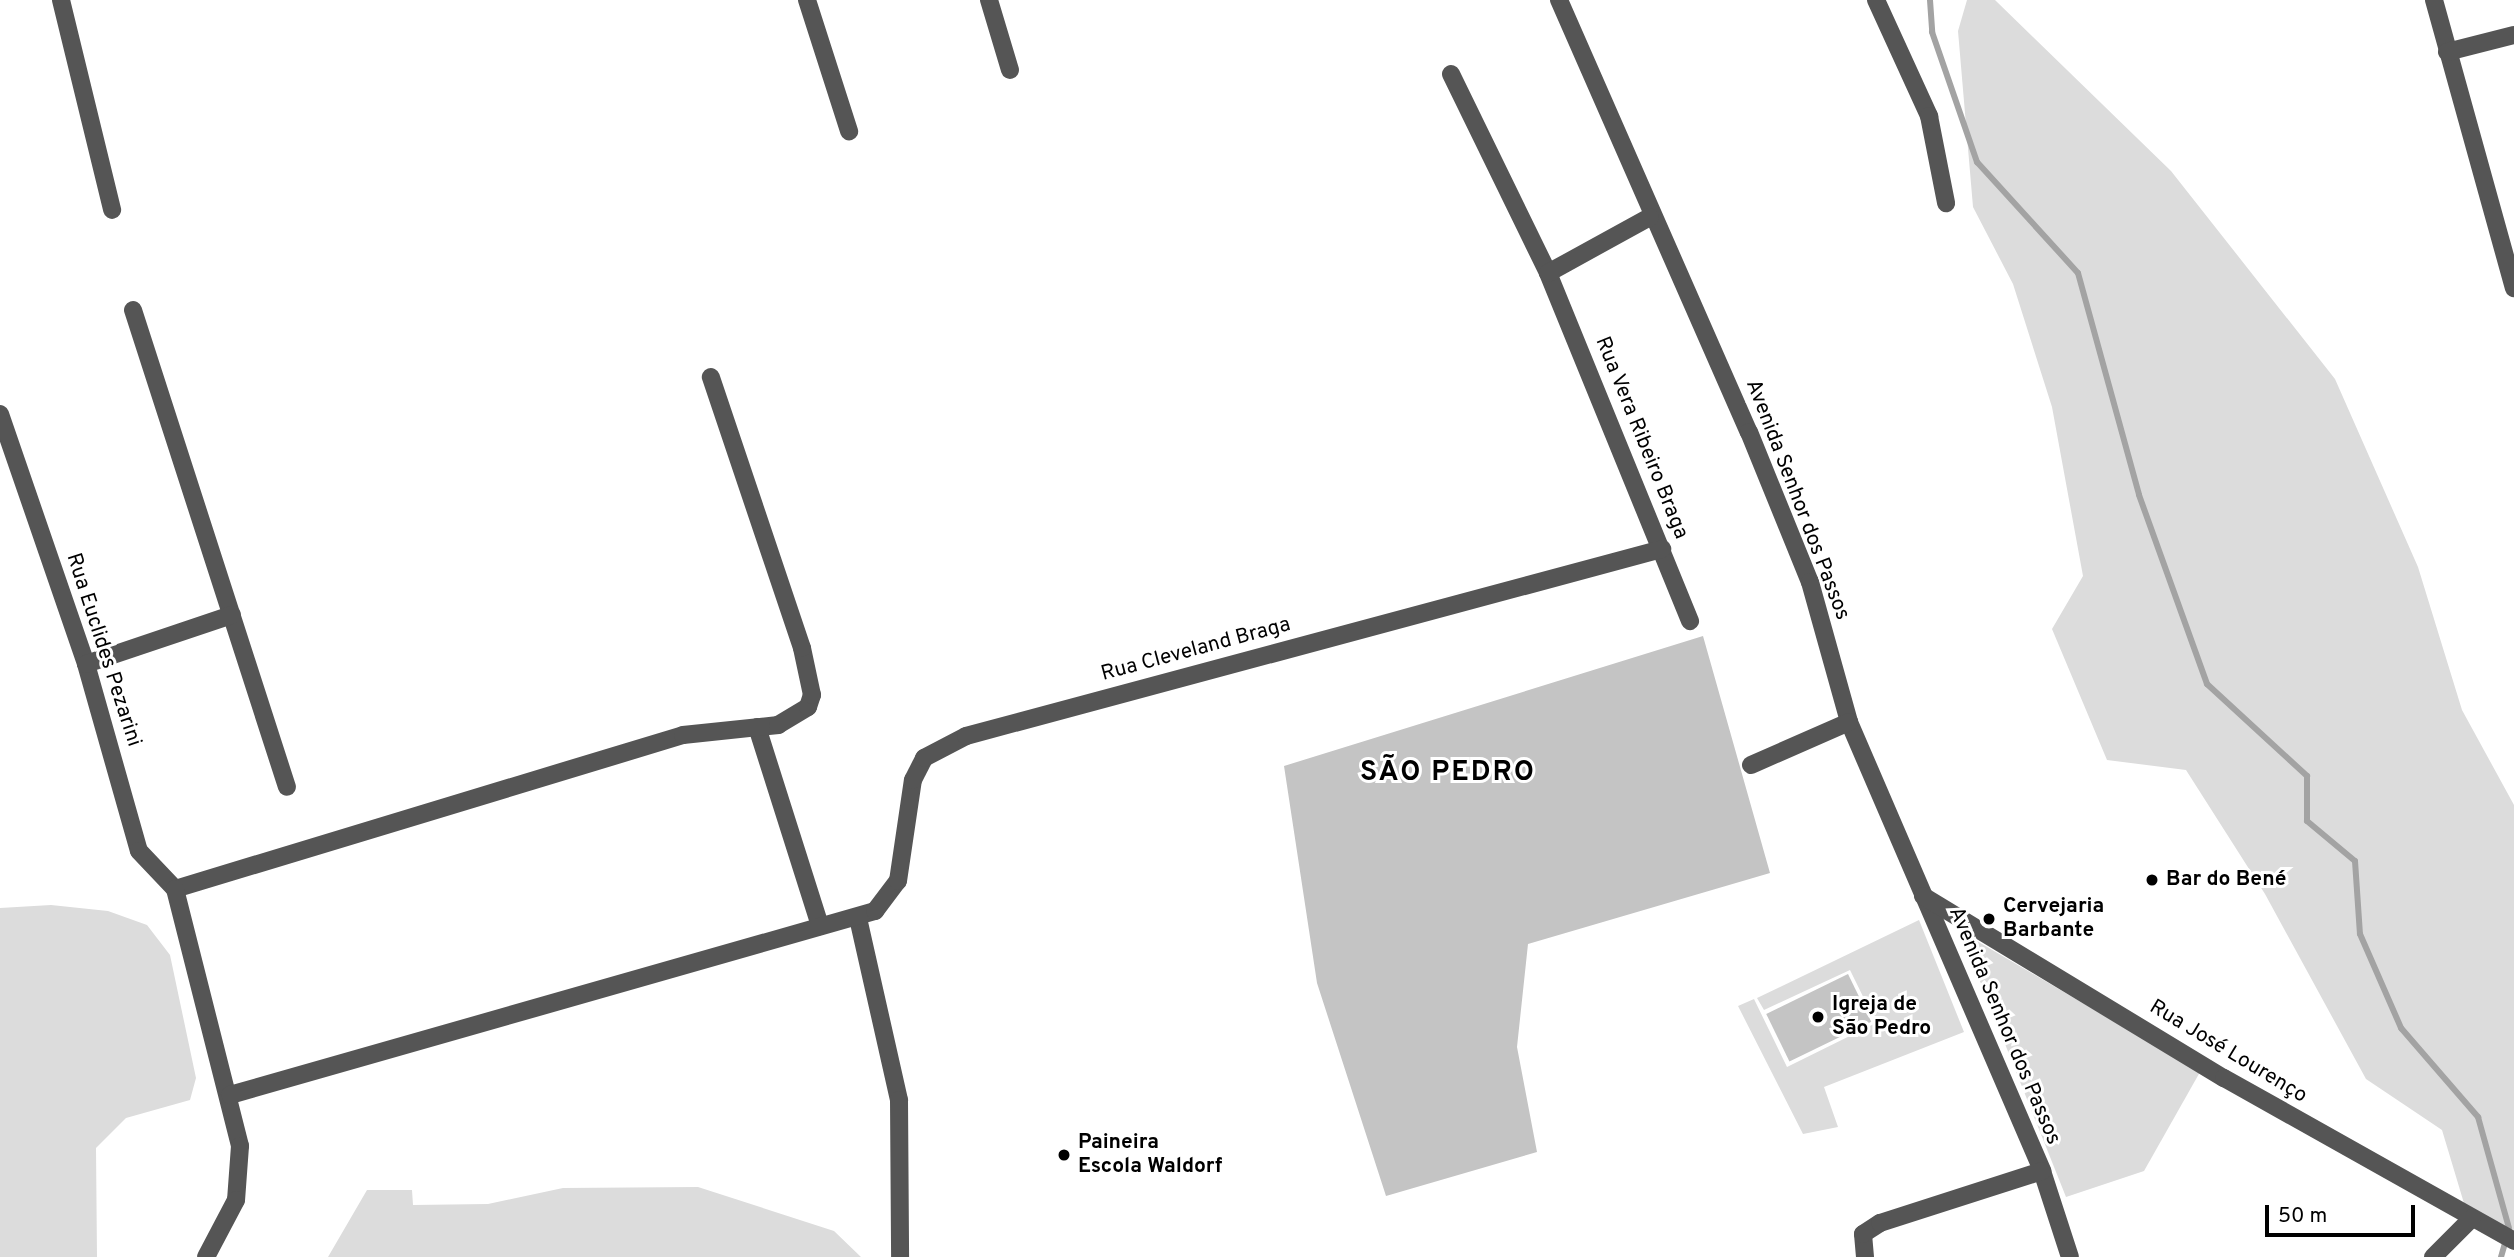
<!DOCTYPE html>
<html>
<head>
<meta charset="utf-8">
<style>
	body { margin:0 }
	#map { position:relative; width:2514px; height:1257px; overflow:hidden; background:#fff; font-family:Overpass,sans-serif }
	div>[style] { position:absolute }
	.green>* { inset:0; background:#dcdcdc }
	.stream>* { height:6px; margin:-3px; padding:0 3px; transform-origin:3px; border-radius:3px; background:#a3a3a3 }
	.building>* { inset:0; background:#c4c4c4; transform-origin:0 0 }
	.minor>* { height:18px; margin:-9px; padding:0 9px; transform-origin:9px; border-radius:9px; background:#555 }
	.dots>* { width:19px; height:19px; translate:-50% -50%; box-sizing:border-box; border:4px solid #fff; border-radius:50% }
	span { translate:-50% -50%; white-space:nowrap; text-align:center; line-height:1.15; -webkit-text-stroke:6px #fff; paint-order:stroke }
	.street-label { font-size:21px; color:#000 }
	.poi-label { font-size:21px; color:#000; font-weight:700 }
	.left { translate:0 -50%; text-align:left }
	.district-label { font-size:28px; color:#000; font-weight:700; letter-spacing:2px }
	.scale { position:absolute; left:2265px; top:1205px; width:150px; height:32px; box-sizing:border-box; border:4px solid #000; border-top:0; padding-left:9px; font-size:21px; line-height:24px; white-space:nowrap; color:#000; -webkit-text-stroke:5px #fff; paint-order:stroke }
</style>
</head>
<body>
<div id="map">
	<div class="green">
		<i style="clip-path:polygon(1967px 0,1995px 0,2171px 171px,2335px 379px,2418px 567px,2462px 710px,2514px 805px,2514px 1230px,2466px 1210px,2442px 1130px,2366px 1079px,2265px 894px,2186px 770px,2107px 760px,2052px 629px,2083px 576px,2052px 407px,2013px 284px,1973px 207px,1958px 31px)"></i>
		<i style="clip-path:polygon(51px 905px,108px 911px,147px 925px,170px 955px,196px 1078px,190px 1100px,126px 1118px,96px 1148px,97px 1257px,0 1257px,0 908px)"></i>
		<i style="clip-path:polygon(1919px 920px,1964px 1032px,1824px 1087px,1838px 1127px,1803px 1134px,1738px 1006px,1754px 999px,1787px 1067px,1876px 1023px,1850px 970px,1764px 1010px,1757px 998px)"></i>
		<i style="clip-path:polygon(1960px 931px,2200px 1072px,2144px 1171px,2066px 1197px)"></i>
		<i style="clip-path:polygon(698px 1187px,834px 1231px,861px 1257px,328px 1257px,367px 1190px,412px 1190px,413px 1205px,488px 1204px,563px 1188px)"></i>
	</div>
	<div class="stream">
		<i style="left:1930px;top:0;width:32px;rotate:86deg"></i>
		<i style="left:1932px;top:32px;width:138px;rotate:70.9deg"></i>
		<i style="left:1977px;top:162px;width:150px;rotate:47.7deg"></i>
		<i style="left:2078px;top:273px;width:230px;rotate:74.6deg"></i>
		<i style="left:2139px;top:495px;width:201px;rotate:70.2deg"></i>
		<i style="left:2207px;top:684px;width:136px;rotate:42.6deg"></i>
		<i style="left:2307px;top:776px;width:45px;rotate:90deg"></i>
		<i style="left:2307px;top:821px;width:62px;rotate:39.8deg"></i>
		<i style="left:2355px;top:861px;width:73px;rotate:86.1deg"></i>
		<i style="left:2360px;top:934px;width:103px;rotate:66.4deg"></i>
		<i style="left:2401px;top:1028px;width:118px;rotate:49.1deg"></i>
		<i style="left:2478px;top:1117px;width:115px;rotate:74.4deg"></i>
		<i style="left:2501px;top:1257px;width:15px;rotate:-74deg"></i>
	</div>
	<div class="building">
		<i style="clip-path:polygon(1703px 636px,1770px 873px,1528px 944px,1517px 1047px,1537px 1152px,1386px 1196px,1317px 983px,1284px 766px)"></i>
		<i style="left:1848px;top:974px;width:53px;height:91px;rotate:64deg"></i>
	</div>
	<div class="minor">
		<i style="left:61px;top:0;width:216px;rotate:76.3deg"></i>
		<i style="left:807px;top:0;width:138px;rotate:72.2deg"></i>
		<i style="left:989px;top:0;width:73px;rotate:73.3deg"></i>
		<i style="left:1559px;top:0;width:472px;rotate:66.3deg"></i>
		<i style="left:1749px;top:432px;width:162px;rotate:67.9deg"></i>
		<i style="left:1810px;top:582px;width:145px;rotate:74.4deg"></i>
		<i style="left:1849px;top:722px;width:489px;rotate:66.7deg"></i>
		<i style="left:2042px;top:1171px;width:90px;rotate:72deg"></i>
		<i style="left:1876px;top:0;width:128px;rotate:65.4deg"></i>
		<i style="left:1929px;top:116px;width:89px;rotate:78.9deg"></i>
		<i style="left:2434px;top:0;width:299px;rotate:74.5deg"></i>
		<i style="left:2447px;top:52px;width:69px;rotate:-14.2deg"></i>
		<i style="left:1451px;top:74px;width:221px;rotate:64deg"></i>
		<i style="left:1548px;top:273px;width:376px;rotate:67.8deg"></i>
		<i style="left:1548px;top:273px;width:116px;rotate:-28.8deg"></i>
		<i style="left:133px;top:310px;width:501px;rotate:72.11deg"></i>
		<i style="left:0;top:414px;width:264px;rotate:71deg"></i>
		<i style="left:86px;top:664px;width:194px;rotate:74.2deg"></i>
		<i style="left:139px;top:851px;width:52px;rotate:46.5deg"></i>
		<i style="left:86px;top:664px;width:154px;rotate:-18.6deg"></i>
		<i style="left:757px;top:727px;width:209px;rotate:72.4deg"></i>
		<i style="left:1751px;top:765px;width:107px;rotate:-23.7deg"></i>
		<i style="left:175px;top:889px;width:531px;rotate:-16.86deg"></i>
		<i style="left:683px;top:735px;width:96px;rotate:-6deg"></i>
		<i style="left:778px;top:725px;width:35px;rotate:-31deg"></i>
		<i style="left:808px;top:707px;width:13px;rotate:-72deg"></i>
		<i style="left:812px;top:695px;width:48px;rotate:-102deg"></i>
		<i style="left:802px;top:648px;width:286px;rotate:-108.6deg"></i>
		<i style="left:175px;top:889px;width:265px;rotate:75.8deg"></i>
		<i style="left:240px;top:1146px;width:54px;rotate:94.2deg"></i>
		<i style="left:236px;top:1200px;width:64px;rotate:117.8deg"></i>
		<i style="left:1923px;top:896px;width:352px;rotate:31.2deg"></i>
		<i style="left:2224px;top:1078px;width:333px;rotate:29.3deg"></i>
		<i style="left:858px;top:918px;width:187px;rotate:77.3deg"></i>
		<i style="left:899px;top:1100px;width:157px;rotate:89.6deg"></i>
		<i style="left:230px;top:1095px;width:671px;rotate:-15.92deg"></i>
		<i style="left:875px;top:911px;width:38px;rotate:-53deg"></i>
		<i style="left:898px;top:881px;width:102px;rotate:-81.6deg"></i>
		<i style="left:913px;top:780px;width:25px;rotate:-63deg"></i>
		<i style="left:924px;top:758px;width:47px;rotate:-27.6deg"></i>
		<i style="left:966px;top:736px;width:721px;rotate:-15.04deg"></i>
		<i style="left:1865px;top:1257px;width:23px;rotate:-95deg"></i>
		<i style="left:1863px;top:1234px;width:20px;rotate:-33deg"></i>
		<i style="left:1880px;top:1223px;width:170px;rotate:-17.8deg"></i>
		<i style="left:2433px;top:1257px;width:55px;rotate:-45deg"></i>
	</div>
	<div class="dots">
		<i style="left:2152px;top:880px;background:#000"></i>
		<i style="left:1989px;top:919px;background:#000"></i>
		<i style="left:1818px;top:1017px;background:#000"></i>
		<i style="left:1064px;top:1155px;background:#000"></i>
	</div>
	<div class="street-label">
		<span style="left:1641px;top:438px;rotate:68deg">Rua Vera Ribeiro Braga</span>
		<span style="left:1797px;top:500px;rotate:69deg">Avenida Senhor dos Passos</span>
		<span style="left:103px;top:650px;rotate:72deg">Rua Euclides Pezarini</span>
		<span style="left:1196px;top:650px;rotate:-15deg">Rua Cleveland Braga</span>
		<span style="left:2004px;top:1026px;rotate:67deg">Avenida Senhor dos Passos</span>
		<span style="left:2228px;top:1052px;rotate:31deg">Rua José Lourenço</span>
	</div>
	<div class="poi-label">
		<span class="left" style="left:2166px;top:880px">Bar do Bené</span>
		<span class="left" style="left:2003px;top:919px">Cervejaria<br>Barbante</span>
		<span class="left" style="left:1832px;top:1017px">Igreja de<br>São Pedro</span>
		<span class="left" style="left:1078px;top:1155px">Paineira<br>Escola Waldorf</span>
	</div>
	<div class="district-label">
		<span style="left:1448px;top:773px">SÃO PEDRO</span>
	</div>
	<div class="scale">50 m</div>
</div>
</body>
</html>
